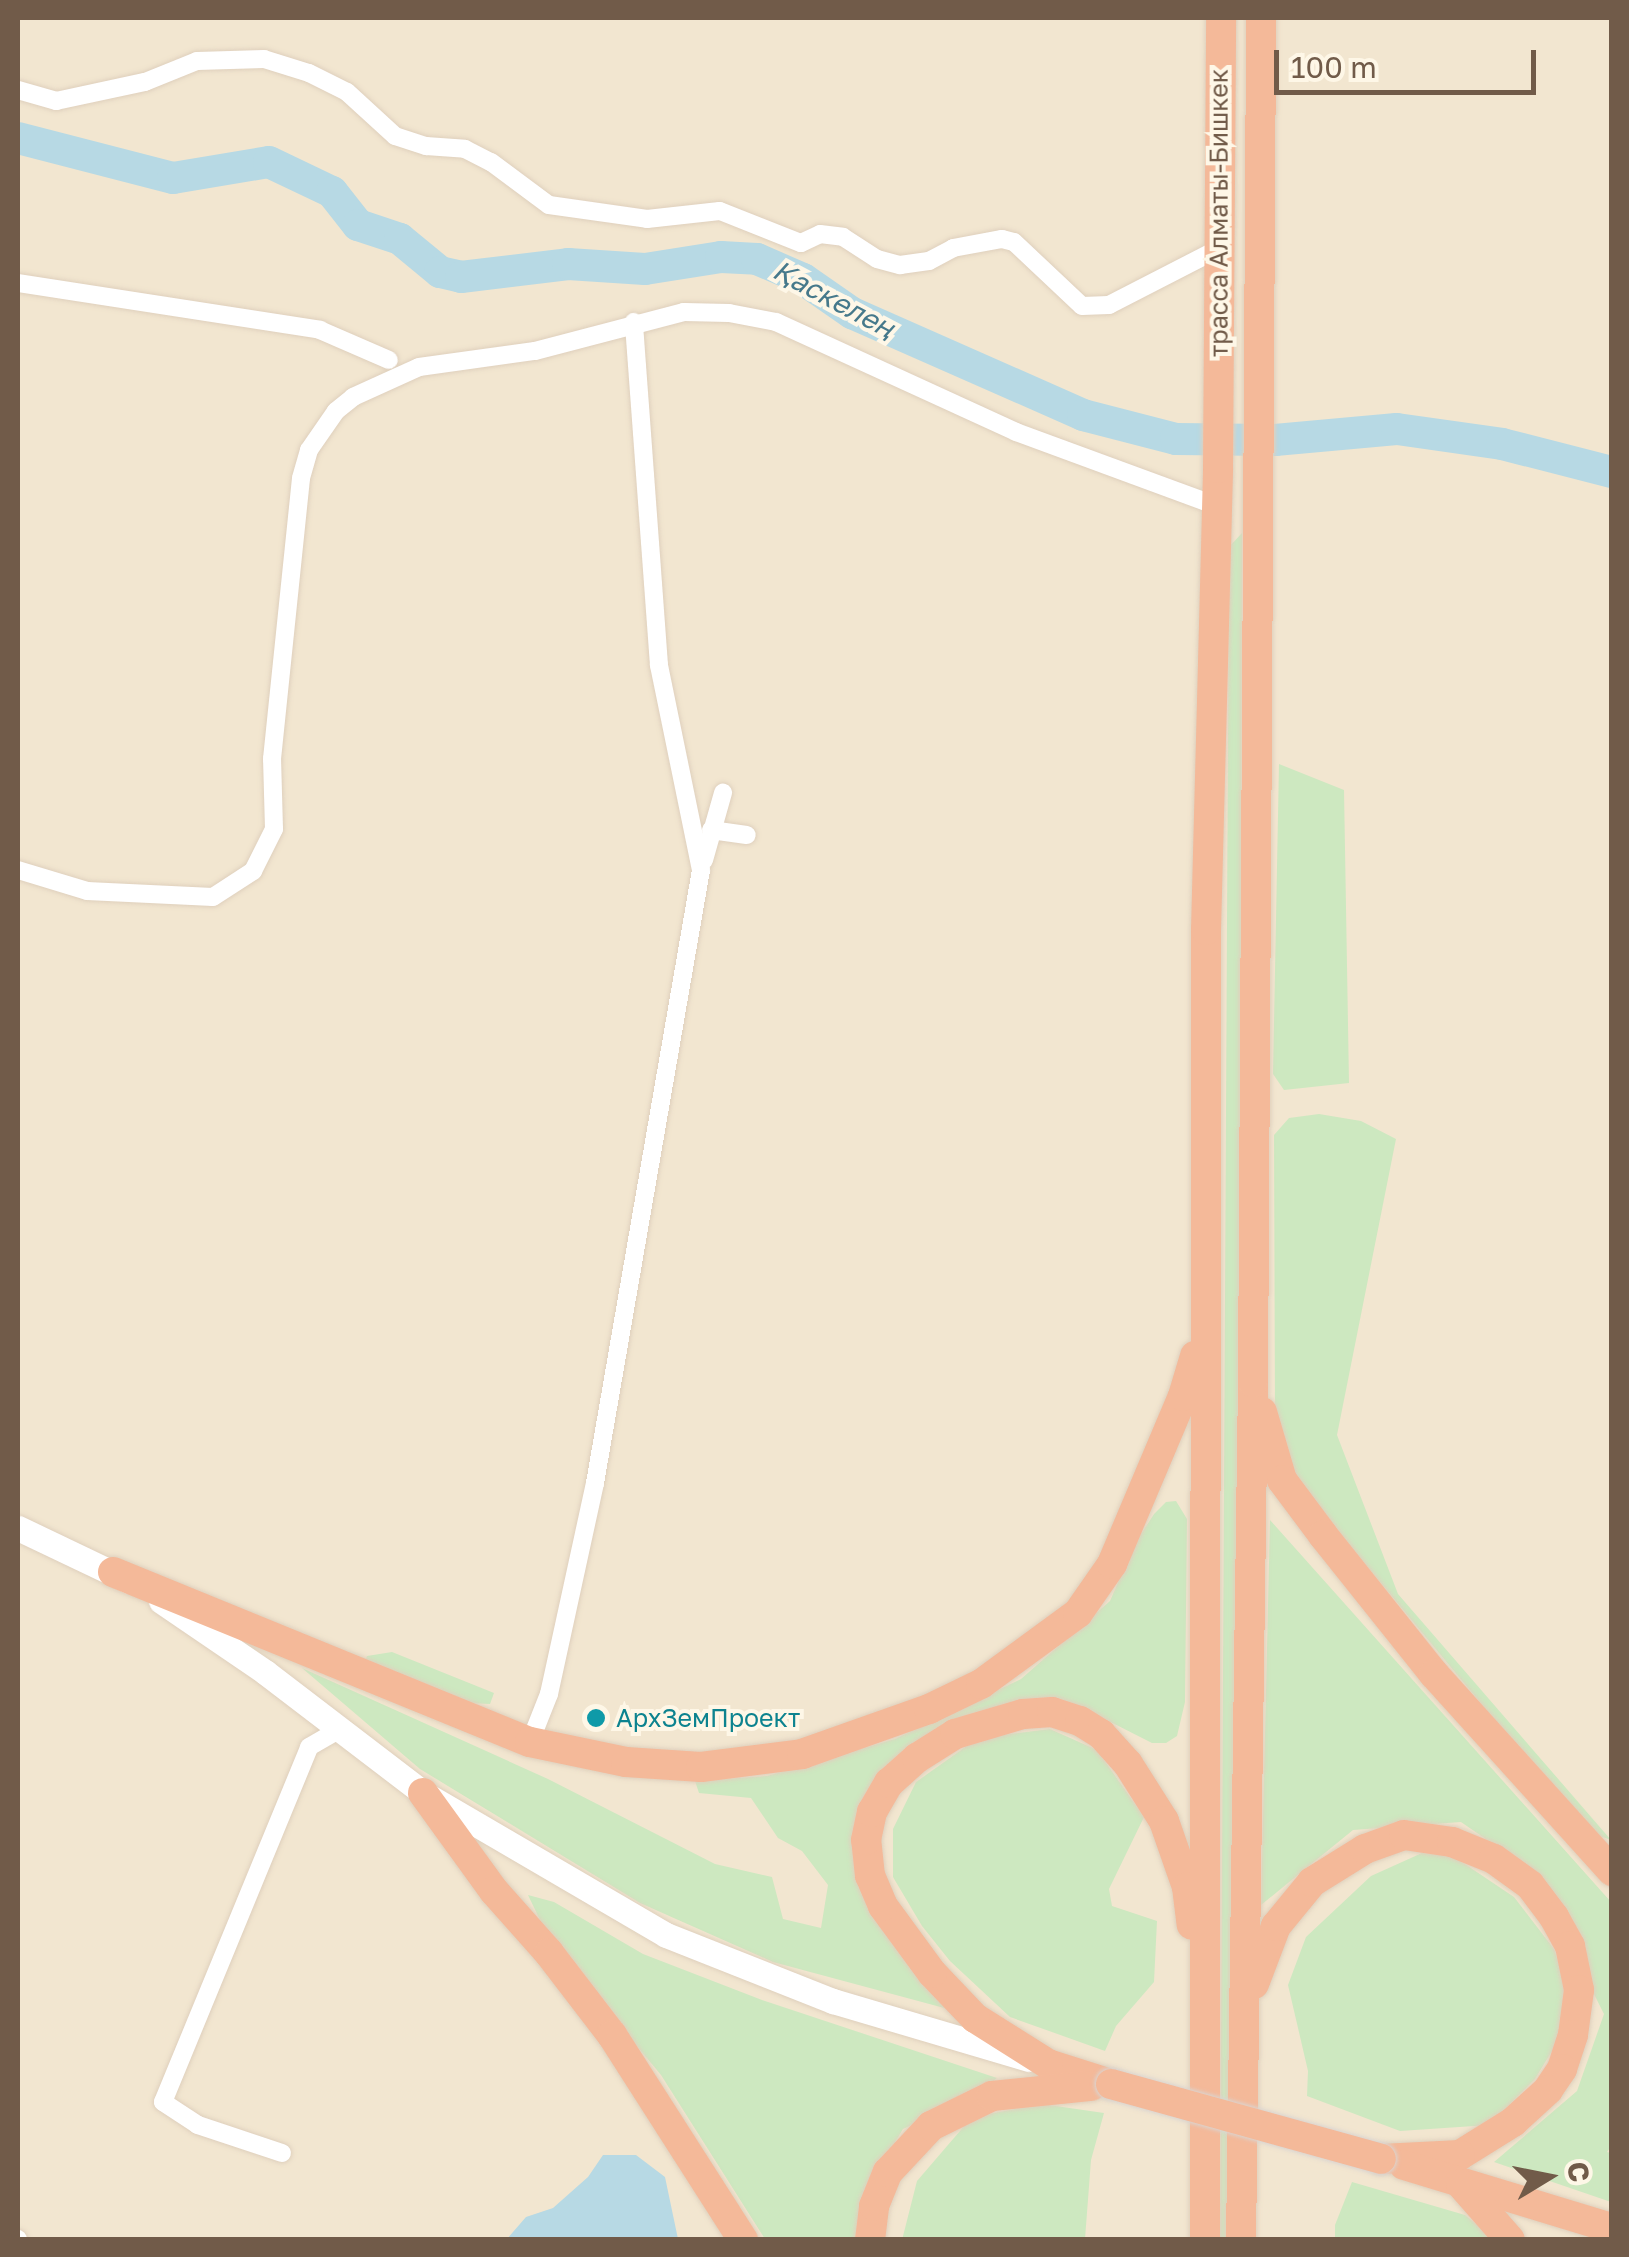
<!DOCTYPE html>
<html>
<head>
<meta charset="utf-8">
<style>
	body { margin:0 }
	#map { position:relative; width:1629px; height:2257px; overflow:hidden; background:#fbf3e1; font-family:"Golos Text",sans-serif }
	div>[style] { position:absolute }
	.residential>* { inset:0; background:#f2e6d0; transform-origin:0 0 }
	.green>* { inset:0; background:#cde8c0 }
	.water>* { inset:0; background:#b7d9e4 }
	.river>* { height:32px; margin:-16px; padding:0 16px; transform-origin:16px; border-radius:16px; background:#b7d9e4 }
	.roads { filter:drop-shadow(0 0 2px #dfd0bd) drop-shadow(0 0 2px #dfd0bd) }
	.street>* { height:18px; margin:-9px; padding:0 9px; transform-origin:9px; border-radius:9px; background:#fff }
	.secondary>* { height:25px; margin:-12.5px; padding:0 12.5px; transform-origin:12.5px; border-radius:12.5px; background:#fff }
	.highway>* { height:30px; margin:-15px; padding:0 15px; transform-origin:15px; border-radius:15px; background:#f4b999 }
	.bridges { filter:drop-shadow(0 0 2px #dad4d0) drop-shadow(0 0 2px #dad4d0) }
	.highway-bridge>* { height:30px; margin:-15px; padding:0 15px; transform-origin:15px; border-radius:15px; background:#f4b999 }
	.dots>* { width:28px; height:28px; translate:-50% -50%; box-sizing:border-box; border:5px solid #fef7e7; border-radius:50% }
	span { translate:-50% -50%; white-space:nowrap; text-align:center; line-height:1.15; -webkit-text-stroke:8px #fef7e7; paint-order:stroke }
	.street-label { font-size:25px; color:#715b49 }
	.culture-label { font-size:25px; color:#0d838f }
	.left { translate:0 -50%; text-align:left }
	.water-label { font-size:28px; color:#46798b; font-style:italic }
	.frame { position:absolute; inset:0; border:20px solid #715b49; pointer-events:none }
	.north { position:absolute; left:1499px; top:2127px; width:100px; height:100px; -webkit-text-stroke:8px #fef7e7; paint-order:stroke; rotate:80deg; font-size:28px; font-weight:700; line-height:40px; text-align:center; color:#715b49 }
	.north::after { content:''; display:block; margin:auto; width:35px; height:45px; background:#715b49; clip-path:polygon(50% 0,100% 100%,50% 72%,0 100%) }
	.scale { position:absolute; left:1274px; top:50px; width:262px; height:45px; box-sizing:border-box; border:5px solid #715b49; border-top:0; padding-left:12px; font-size:30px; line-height:35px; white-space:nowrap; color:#715b49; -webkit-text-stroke:8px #fef7e7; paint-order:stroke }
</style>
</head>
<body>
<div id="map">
	<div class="residential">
		<i style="left:18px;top:18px;width:1593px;height:2221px"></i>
	</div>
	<div class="green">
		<i style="clip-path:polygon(1242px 533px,1239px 1765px,1230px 2239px,1220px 2240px,1229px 547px)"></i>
		<i style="clip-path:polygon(1279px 764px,1344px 790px,1349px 1083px,1284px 1090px,1273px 1074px)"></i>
		<i style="clip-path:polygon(1319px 1114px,1361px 1121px,1396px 1139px,1337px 1435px,1398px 1594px,1611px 1840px,1588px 1832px,1296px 1481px,1275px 1411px,1274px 1135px,1289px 1118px)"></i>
		<i style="clip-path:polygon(1176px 1501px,1187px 1519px,1185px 1702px,1177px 1736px,1166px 1743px,1152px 1743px,1077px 1705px,891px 1764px,862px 1884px,948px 2009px,773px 1962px,640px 1903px,420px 1769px,302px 1668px,548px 1779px,715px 1864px,772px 1877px,783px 1919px,821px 1928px,828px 1885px,802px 1851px,778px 1838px,751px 1798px,699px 1793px,695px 1781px,767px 1776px,895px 1739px,1021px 1679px,1110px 1601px,1134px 1545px,1154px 1514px,1166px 1502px)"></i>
		<i style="clip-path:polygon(1270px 1520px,1611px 1902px,1612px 2145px,1607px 2152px,1611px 2153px,1611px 2202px,1494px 2162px,1577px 2091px,1604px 2014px,1532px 1871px,1461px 1822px,1353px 1830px,1261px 1905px)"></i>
		<i style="clip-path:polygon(392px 1652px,494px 1693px,490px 1704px,467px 1703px,365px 1661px,367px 1656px)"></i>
		<i style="clip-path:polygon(1050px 1729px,1097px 1750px,1144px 1817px,1109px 1889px,1112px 1906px,1157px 1921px,1154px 1982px,1116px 2026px,1105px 2051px,1010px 2017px,950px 1961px,922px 1926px,893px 1877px,893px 1829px,916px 1782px,978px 1738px)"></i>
		<i style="clip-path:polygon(1422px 1853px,1453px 1856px,1514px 1897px,1554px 1949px,1567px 1986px,1565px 2025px,1552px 2051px,1535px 2079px,1489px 2125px,1400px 2131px,1307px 2096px,1308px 2071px,1288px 1985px,1306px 1937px,1371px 1876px)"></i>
		<i style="clip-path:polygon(528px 1895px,554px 1902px,643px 1954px,762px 2000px,997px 2078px,977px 2095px,903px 2129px,866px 2191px,864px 2239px,765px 2239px,661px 2075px,551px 1943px)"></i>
		<i style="clip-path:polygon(1042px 2104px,1104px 2113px,1091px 2160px,1085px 2239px,902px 2240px,917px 2181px,972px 2117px)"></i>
		<i style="clip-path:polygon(1352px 2182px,1465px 2215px,1494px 2239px,1335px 2240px,1335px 2225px)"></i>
	</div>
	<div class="water">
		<i style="clip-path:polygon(603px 2155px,636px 2155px,665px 2177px,678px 2239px,507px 2239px,526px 2217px,553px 2208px,588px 2177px)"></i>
	</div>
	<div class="river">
		<i style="left:18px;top:138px;width:160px;rotate:14.5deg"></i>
		<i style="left:173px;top:178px;width:97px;rotate:-9.5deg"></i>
		<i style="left:269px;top:162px;width:70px;rotate:25.5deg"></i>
		<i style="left:332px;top:192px;width:42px;rotate:51.8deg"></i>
		<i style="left:358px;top:225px;width:44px;rotate:18.4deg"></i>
		<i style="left:400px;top:239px;width:52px;rotate:39.5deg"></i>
		<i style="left:440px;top:272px;width:22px;rotate:13deg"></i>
		<i style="left:461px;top:277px;width:108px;rotate:-6.9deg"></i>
		<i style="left:568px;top:264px;width:77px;rotate:3.7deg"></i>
		<i style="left:645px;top:269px;width:77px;rotate:-9deg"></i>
		<i style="left:721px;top:257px;width:36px;rotate:3deg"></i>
		<i style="left:757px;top:259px;width:50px;rotate:23.5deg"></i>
		<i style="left:803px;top:279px;width:60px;rotate:34.8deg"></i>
		<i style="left:852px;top:313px;width:253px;rotate:23.8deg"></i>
		<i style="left:1083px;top:415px;width:96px;rotate:14.5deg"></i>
		<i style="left:1176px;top:439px;width:99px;rotate:0.6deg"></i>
		<i style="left:1275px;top:440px;width:122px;rotate:-5.2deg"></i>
		<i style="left:1397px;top:429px;width:106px;rotate:8.1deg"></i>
		<i style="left:1502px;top:444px;width:114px;rotate:14.3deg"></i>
	</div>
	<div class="roads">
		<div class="street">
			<i style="left:18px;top:90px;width:40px;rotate:16deg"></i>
			<i style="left:56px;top:101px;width:91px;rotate:-12.1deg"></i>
			<i style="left:145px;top:82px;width:56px;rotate:-22deg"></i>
			<i style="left:197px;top:61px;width:67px;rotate:-1.7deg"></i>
			<i style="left:264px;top:59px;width:47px;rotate:17.3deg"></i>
			<i style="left:309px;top:73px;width:42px;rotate:26.6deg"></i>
			<i style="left:347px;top:92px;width:65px;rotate:42.5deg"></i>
			<i style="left:395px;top:136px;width:33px;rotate:18deg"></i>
			<i style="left:426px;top:146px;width:39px;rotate:4deg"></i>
			<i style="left:465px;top:149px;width:29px;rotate:27deg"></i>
			<i style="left:491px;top:162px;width:72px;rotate:36.6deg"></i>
			<i style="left:549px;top:205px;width:99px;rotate:8.1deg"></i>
			<i style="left:647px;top:219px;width:73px;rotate:-6.3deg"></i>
			<i style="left:720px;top:211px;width:87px;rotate:21.6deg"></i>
			<i style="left:801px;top:243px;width:21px;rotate:-25deg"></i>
			<i style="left:820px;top:234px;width:23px;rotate:7deg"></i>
			<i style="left:843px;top:237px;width:40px;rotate:32.9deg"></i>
			<i style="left:877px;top:259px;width:24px;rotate:15deg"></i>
			<i style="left:900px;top:265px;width:29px;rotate:-8deg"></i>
			<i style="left:929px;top:261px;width:27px;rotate:-28deg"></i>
			<i style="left:953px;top:248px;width:50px;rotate:-10.4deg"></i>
			<i style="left:1002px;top:239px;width:12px;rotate:14deg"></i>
			<i style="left:1014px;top:242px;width:93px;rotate:43.3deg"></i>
			<i style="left:1082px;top:306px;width:27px;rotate:-2deg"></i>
			<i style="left:1109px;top:305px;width:123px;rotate:-27.2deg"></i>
			<i style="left:18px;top:283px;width:306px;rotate:8.8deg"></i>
			<i style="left:320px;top:330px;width:75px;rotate:23.5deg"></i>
			<i style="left:711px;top:830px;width:36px;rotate:8deg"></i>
			<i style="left:704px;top:860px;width:70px;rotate:-74.2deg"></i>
			<i style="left:18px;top:870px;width:72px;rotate:16.9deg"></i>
			<i style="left:87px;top:891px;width:126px;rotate:2.7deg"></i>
			<i style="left:213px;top:897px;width:48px;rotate:-33deg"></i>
			<i style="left:253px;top:871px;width:47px;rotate:-63.4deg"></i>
			<i style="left:274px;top:829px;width:70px;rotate:-91.6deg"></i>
			<i style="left:272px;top:759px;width:282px;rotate:-84.1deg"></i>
			<i style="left:301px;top:478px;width:29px;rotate:-74deg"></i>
			<i style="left:309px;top:450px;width:47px;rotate:-55.3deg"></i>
			<i style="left:336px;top:411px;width:22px;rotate:-39deg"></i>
			<i style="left:353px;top:397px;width:72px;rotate:-24.4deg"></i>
			<i style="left:419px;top:367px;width:117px;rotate:-7.9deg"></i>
			<i style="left:535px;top:351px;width:154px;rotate:-14.7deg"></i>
			<i style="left:684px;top:312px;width:45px;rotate:1.3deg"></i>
			<i style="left:729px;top:313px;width:48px;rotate:10.8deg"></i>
			<i style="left:776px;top:322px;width:264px;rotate:24.6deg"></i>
			<i style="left:1016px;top:432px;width:214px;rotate:20.2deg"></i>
			<i style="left:530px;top:1742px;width:52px;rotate:-68.4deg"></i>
			<i style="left:549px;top:1694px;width:216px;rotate:-77.7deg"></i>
			<i style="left:595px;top:1483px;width:622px;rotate:-80.19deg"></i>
			<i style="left:701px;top:870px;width:209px;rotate:-101.6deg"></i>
			<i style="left:659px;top:665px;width:344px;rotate:-94.2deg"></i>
			<i style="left:282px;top:2153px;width:89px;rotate:-161.6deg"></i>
			<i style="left:198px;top:2125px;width:42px;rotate:-146.7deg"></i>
			<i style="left:163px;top:2102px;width:384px;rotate:-67.6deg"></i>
			<i style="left:309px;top:1747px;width:32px;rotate:-30deg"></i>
			<i style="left:18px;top:2239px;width:1px;rotate:90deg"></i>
		</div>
		<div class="secondary">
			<i style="left:18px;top:1528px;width:121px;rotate:25.5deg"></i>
			<i style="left:161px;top:1601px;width:126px;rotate:34.3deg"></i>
			<i style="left:265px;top:1672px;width:199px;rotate:37.4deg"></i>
			<i style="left:423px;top:1793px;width:281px;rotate:30.3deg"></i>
			<i style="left:666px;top:1935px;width:180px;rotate:21.6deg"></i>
			<i style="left:833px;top:2001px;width:204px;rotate:16.5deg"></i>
		</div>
		<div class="highway">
			<i style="left:1262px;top:1412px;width:71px;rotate:73.6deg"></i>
			<i style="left:1282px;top:1480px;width:69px;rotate:53.3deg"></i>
			<i style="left:1323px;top:1535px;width:178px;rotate:51.4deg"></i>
			<i style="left:1434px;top:1674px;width:266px;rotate:47.9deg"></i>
			<i style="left:113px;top:1572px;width:450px;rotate:22.2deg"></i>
			<i style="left:530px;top:1742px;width:98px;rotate:11.8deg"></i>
			<i style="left:626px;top:1762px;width:75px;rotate:3.8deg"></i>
			<i style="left:701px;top:1767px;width:102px;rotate:-7.3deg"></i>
			<i style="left:802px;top:1754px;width:135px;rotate:-19.5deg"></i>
			<i style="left:929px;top:1709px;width:58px;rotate:-25.7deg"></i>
			<i style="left:981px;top:1684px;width:120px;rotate:-36.2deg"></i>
			<i style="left:1078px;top:1613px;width:60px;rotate:-55.2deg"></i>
			<i style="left:1112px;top:1564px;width:182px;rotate:-67.1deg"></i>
			<i style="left:1183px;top:1396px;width:42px;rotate:-73.3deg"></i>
			<i style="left:423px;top:1793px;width:121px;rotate:54.1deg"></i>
			<i style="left:494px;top:1891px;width:83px;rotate:48.4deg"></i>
			<i style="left:549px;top:1953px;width:103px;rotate:52.5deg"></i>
			<i style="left:612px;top:2035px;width:243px;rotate:57.4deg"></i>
			<i style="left:1254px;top:1984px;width:62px;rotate:-69.2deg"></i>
			<i style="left:1276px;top:1926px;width:57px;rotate:-50.7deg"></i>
			<i style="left:1312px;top:1882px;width:62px;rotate:-31.9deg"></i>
			<i style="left:1365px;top:1849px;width:41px;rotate:-19.7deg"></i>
			<i style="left:1404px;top:1835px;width:49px;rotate:8.3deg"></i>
			<i style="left:1452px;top:1842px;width:45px;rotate:22deg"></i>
			<i style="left:1494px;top:1859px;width:44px;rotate:35.8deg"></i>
			<i style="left:1530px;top:1885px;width:40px;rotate:53deg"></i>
			<i style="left:1554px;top:1917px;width:33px;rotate:61deg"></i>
			<i style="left:1570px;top:1946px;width:45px;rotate:78.4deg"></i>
			<i style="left:1579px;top:1990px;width:45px;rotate:97.6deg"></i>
			<i style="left:1573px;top:2035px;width:36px;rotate:108deg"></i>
			<i style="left:1562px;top:2069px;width:25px;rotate:124deg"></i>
			<i style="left:1548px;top:2090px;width:47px;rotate:137.6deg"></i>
			<i style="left:1513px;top:2122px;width:62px;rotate:148.1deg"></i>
			<i style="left:1460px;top:2155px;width:79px;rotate:177.1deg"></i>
			<i style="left:1111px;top:2084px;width:66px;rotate:-162.4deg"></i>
			<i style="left:1048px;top:2064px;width:86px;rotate:-147.8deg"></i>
			<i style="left:975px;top:2018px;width:62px;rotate:-133.7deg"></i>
			<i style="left:932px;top:1973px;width:83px;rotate:-126.2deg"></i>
			<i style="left:883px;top:1906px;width:33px;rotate:-113deg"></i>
			<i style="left:870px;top:1876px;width:36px;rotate:-96deg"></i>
			<i style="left:866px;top:1840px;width:29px;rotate:-78deg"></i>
			<i style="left:872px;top:1812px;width:34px;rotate:-60deg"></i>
			<i style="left:889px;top:1783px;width:38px;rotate:-42deg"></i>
			<i style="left:917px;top:1758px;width:45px;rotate:-32.3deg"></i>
			<i style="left:955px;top:1734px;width:71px;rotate:-16.4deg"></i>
			<i style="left:1023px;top:1714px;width:29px;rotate:-4deg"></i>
			<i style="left:1052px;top:1712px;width:29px;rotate:18deg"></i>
			<i style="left:1080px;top:1721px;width:25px;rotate:32deg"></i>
			<i style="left:1101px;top:1734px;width:40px;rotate:48deg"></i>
			<i style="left:1128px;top:1764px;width:67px;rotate:57.7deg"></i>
			<i style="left:1164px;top:1821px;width:70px;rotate:70.8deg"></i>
			<i style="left:1187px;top:1887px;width:38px;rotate:83deg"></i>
			<i style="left:1404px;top:2165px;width:217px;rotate:16.9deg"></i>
			<i style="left:1461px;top:2184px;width:74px;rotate:48.8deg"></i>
			<i style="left:870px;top:2240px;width:34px;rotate:-83deg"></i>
			<i style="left:874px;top:2206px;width:37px;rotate:-68deg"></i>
			<i style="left:888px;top:2172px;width:63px;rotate:-46.9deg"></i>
			<i style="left:931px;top:2126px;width:68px;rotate:-26.2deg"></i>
			<i style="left:992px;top:2096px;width:100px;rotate:-5.8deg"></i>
			<i style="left:1205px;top:2240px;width:1310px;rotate:-89.96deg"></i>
			<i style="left:1206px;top:930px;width:462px;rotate:-88.5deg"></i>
			<i style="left:1218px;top:468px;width:450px;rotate:-89.6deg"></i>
			<i style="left:1241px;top:2240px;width:858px;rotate:-89.2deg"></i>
			<i style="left:1253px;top:1382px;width:1364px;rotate:-89.66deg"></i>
		</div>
	</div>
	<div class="bridges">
		<div class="highway-bridge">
			<i style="left:1111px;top:2084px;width:280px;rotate:15.5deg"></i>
		</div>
	</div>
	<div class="dots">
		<i style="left:596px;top:1718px;background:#0f9aa8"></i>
	</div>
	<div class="street-label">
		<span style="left:1219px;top:213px;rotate:-90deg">трасса Алматы-Бишкек</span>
	</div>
	<div class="culture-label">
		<span class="left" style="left:616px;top:1718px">АрхЗемПроект</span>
	</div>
	<div class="water-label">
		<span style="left:834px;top:299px;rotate:28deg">Қаскелең</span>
	</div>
	<div class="frame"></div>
	<div class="north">С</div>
	<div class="scale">100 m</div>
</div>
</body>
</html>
